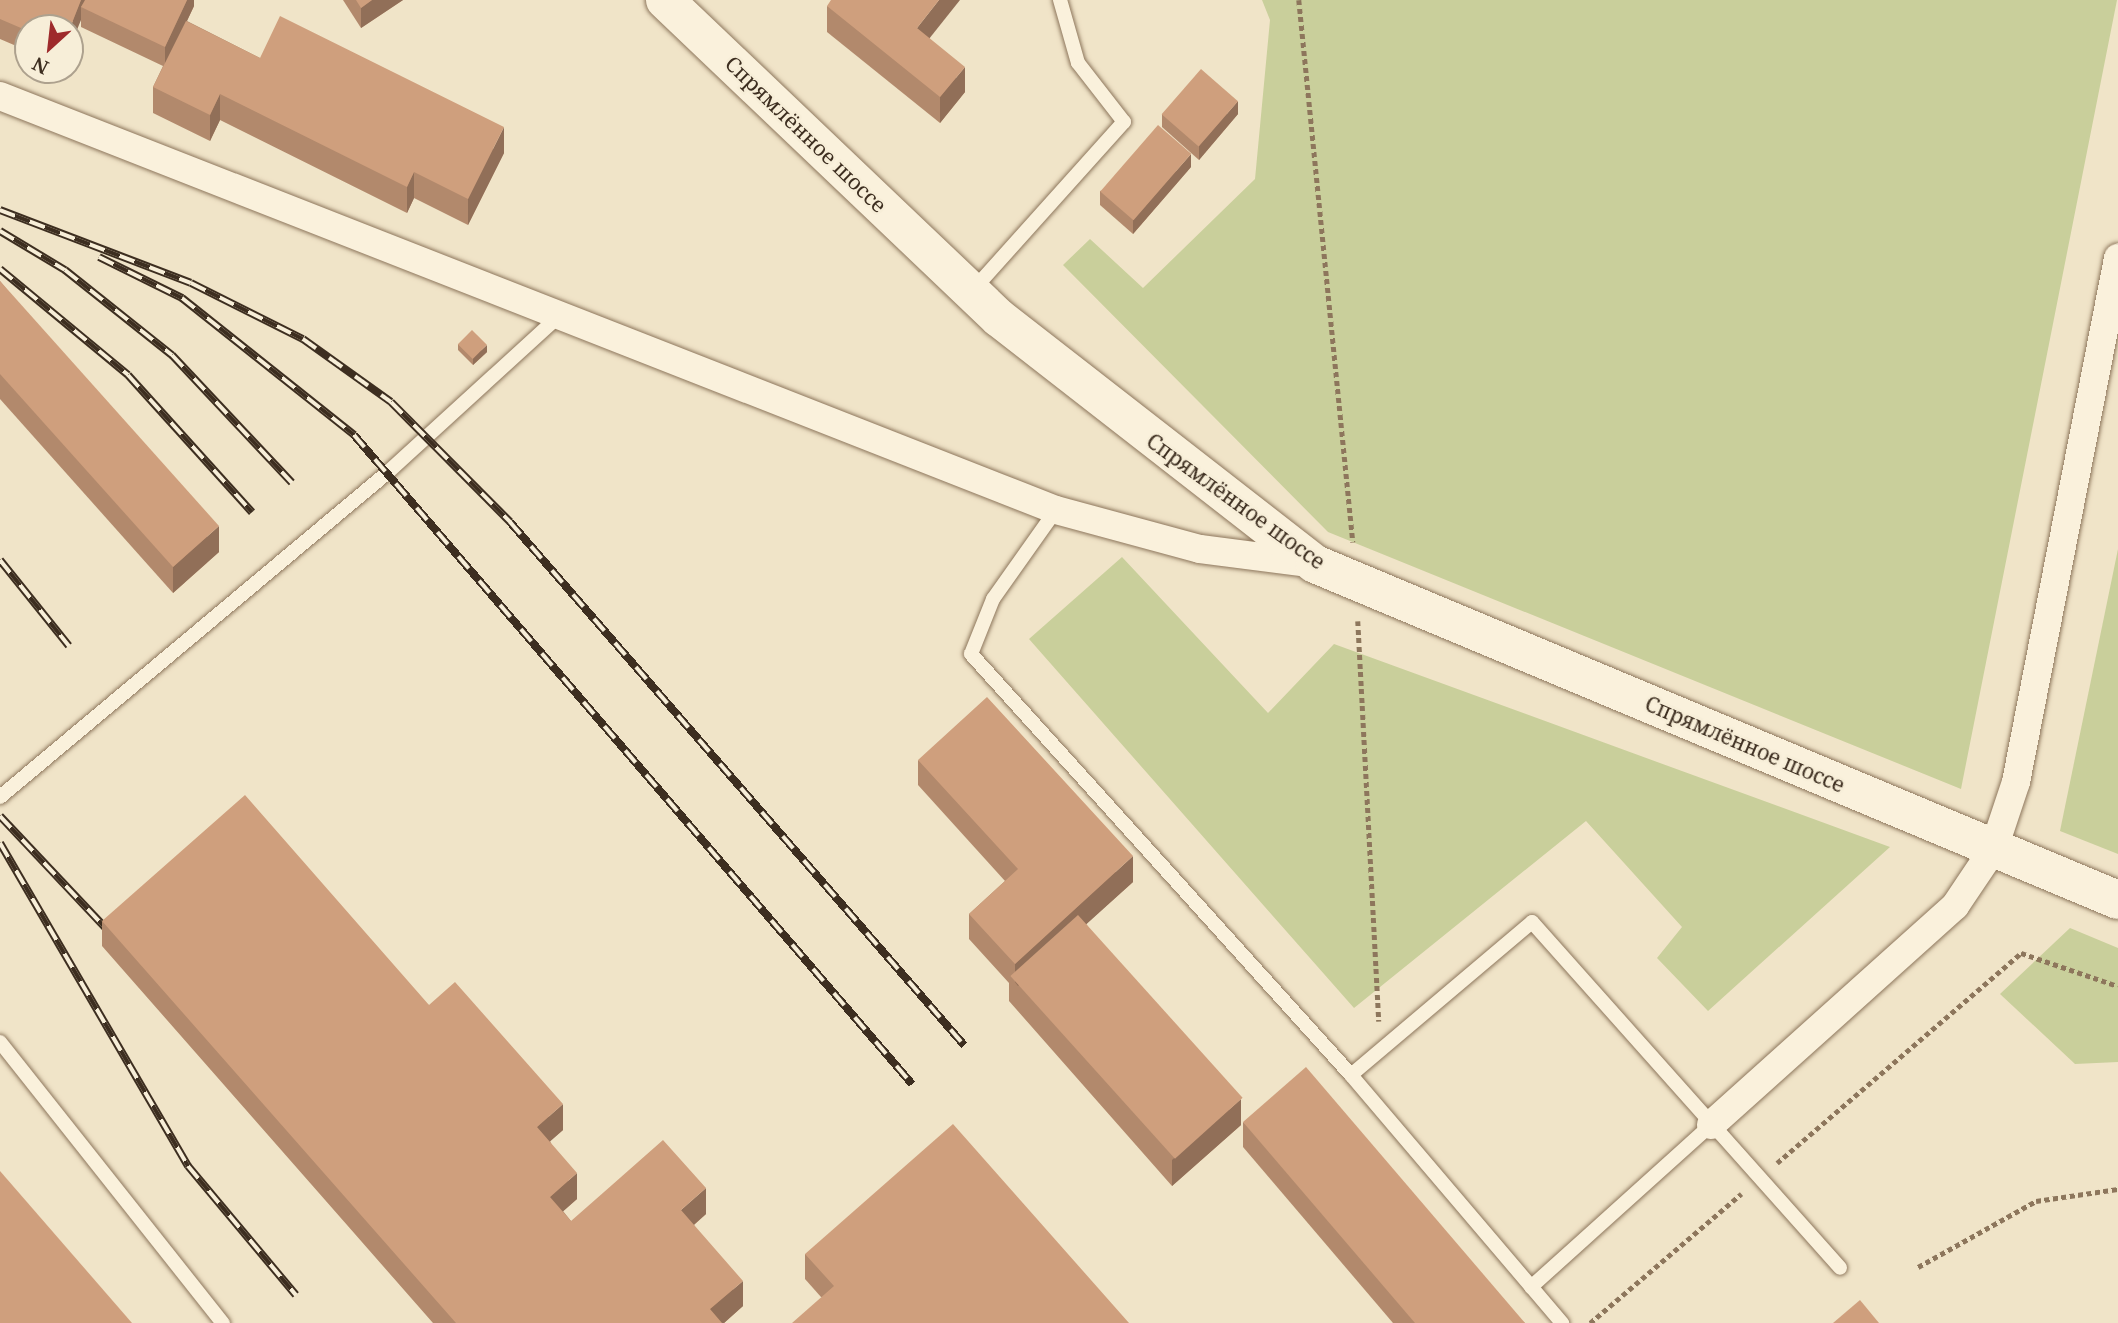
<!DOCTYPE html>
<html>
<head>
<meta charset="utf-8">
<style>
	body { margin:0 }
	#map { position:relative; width:2118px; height:1323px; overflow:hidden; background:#f0e4c8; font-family:"Noto Serif",serif }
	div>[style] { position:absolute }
	.green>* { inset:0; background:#c9cf9b }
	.path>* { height:4.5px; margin-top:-2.25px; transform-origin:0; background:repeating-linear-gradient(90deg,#8d765c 0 5px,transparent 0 8.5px) }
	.roads { filter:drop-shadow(0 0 2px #8d765c) drop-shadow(0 0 2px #8d765c) }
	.lane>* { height:14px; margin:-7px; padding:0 7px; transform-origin:7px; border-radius:7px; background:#faf1dc }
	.street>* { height:28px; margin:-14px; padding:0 14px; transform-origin:14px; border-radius:14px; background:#faf1dc }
	.secondary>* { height:38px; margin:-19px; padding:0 19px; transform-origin:19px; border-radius:19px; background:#faf1dc }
	.rail>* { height:8px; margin-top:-4px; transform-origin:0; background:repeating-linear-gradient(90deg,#f7eed8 0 16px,#3d2e20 0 32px); box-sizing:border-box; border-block:2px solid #3d2e20 }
	.wall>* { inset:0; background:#b2896c }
	.shaded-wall>* { inset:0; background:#916f58 }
	.building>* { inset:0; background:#cf9f7d; transform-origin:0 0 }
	span { translate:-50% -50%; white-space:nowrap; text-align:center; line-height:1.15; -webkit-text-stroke:5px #f7eed8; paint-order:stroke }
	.street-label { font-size:21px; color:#3d2e20 }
	.north { position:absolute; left:14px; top:14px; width:70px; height:70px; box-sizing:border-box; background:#f7eed8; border:2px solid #ada18e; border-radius:50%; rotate:207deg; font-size:19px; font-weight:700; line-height:28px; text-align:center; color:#3d2e20 }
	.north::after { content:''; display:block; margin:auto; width:24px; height:32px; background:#9e2a2b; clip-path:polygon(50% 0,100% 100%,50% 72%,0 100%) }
</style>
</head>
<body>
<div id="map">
	<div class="green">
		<i style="clip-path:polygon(1262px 0,2117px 0,1961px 789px,1328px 532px,1063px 265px,1090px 239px,1143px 288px,1255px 179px,1270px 20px)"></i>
		<i style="clip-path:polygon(2118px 549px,2118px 854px,2060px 831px)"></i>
		<i style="clip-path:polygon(1122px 557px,1268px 713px,1334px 644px,1890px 847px,1708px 1011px,1657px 958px,1682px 927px,1586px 821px,1354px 1008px,1029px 639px)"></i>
		<i style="clip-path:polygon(2070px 928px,2118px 948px,2118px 1062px,2075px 1064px,2000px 994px)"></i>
	</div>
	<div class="path">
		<i style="left:1299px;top:0;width:545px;rotate:84.31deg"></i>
		<i style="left:1358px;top:621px;width:401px;rotate:87deg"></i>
		<i style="left:1777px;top:1163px;width:322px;rotate:-40.7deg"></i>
		<i style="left:2021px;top:953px;width:102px;rotate:18.8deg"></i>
		<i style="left:1918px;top:1267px;width:135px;rotate:-29.2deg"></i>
		<i style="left:2036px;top:1201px;width:83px;rotate:-8.3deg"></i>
		<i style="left:1590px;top:1323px;width:199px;rotate:-40.5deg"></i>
	</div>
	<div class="roads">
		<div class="lane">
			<i style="left:973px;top:290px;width:226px;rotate:-48.1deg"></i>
			<i style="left:1124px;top:122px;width:75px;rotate:-127.9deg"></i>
			<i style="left:1078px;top:63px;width:66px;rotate:-105.9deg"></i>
			<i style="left:1056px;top:510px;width:109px;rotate:125.3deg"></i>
			<i style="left:993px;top:599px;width:59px;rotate:111.8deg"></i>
			<i style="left:971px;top:654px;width:567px;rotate:47.93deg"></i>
			<i style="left:1351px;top:1075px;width:326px;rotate:49.6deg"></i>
			<i style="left:0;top:797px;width:505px;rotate:-39.94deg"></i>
			<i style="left:387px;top:473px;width:236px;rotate:-42.4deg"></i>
			<i style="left:0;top:1042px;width:359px;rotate:51.6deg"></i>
			<i style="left:1351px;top:1075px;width:237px;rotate:-40.2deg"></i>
			<i style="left:1532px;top:922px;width:463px;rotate:48.3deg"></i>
			<i style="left:1531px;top:1287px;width:242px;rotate:-42deg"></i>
		</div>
		<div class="street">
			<i style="left:0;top:96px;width:1134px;rotate:21.41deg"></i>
			<i style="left:1056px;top:510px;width:149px;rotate:15.2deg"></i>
			<i style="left:1200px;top:549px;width:116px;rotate:7.4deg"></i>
			<i style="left:1711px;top:1125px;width:328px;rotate:-41.9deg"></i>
			<i style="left:1955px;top:906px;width:70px;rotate:-56.1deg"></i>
			<i style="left:1994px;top:848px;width:70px;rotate:-71.6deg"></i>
			<i style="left:2016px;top:782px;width:534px;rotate:-78.98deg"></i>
		</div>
		<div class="secondary">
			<i style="left:665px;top:0;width:461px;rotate:43.6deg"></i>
			<i style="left:999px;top:318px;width:400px;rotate:37.9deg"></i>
			<i style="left:1315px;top:564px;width:870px;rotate:22.71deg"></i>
		</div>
	</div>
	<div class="rail">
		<i style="left:0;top:210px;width:204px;rotate:20.9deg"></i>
		<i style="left:191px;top:283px;width:125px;rotate:26.6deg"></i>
		<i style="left:303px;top:339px;width:108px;rotate:35.6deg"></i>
		<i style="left:391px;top:402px;width:169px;rotate:45.2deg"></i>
		<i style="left:510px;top:522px;width:693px;rotate:49.04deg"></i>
		<i style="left:0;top:231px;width:76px;rotate:31deg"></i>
		<i style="left:65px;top:270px;width:137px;rotate:38.5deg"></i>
		<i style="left:172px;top:355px;width:175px;rotate:46.8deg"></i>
		<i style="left:99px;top:257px;width:93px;rotate:26.3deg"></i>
		<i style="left:182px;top:298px;width:220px;rotate:38.5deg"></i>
		<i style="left:354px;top:435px;width:856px;rotate:49.31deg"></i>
		<i style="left:0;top:269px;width:166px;rotate:39.6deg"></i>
		<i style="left:128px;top:375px;width:185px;rotate:47.9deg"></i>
		<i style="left:0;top:560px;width:110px;rotate:51.3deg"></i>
		<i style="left:0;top:816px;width:165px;rotate:46.7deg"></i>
		<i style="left:0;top:843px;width:374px;rotate:59.8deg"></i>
		<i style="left:188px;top:1166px;width:168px;rotate:50.1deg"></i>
	</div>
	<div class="wall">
		<i style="clip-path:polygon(0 0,194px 0,194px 6px,187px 21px,260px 58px,504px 153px,468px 225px,414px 198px,407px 213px,220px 120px,210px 141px,153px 113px,153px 87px,163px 66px,81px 27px,81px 20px,28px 28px,28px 51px,0 39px)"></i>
		<i style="clip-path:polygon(343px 0,403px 0,361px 28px)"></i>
		<i style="clip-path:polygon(827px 6px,929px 38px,965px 92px,940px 123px,827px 32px)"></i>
		<i style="clip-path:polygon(1162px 114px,1238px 114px,1199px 160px,1162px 127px)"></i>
		<i style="clip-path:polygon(1191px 167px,1133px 234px,1100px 205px,1100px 191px)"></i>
		<i style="clip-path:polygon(0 281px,219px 552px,173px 593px,0 399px)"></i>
		<i style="clip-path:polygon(458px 344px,487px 352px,473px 365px,458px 350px)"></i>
		<i style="clip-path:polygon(918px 760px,1133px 882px,1086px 924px,1241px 1125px,1172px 1186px,1009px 1001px,1009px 983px,969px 939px,969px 914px,1005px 881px,918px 785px)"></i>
		<i style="clip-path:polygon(102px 921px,429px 1005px,563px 1130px,550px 1141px,577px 1199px,563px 1211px,571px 1221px,706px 1214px,694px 1225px,743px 1306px,724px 1323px,433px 1323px,102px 946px)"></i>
		<i style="clip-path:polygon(1243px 1122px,1525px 1323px,1393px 1323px,1243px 1147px)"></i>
		<i style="clip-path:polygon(805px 1254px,1129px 1323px,821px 1297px,805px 1279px)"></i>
	</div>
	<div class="shaded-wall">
		<i style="clip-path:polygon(81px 0,87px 0,81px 7px,81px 20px,70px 47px,70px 28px)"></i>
		<i style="clip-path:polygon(187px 0,194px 0,194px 6px,165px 67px,165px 47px)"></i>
		<i style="clip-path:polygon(372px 0,403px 0,361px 28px,361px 8px)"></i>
		<i style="clip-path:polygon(939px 0,960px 0,917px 54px,917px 28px)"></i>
		<i style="clip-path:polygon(965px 67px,965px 92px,940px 123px,940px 97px)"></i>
		<i style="clip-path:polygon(220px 94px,220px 120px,210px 141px,210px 115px)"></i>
		<i style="clip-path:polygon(1238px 101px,1238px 114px,1199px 160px,1199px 146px)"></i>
		<i style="clip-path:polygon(504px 127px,504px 153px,468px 225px,468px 199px)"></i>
		<i style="clip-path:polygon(1191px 154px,1191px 167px,1133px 234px,1133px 220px)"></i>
		<i style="clip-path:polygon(414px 172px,414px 198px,407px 213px,407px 187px)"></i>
		<i style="clip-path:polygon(487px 345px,487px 352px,473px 365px,473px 358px)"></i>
		<i style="clip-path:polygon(219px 526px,219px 552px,173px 593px,173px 567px)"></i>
		<i style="clip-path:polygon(1133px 856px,1133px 882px,1018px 986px,1015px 982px,1015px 964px)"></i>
		<i style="clip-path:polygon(1241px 1099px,1241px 1125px,1172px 1186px,1172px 1160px)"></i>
		<i style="clip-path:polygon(563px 1104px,563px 1130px,537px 1153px,537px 1127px)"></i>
		<i style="clip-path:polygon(577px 1173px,577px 1199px,550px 1223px,550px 1197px)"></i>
		<i style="clip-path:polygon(706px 1188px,706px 1214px,681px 1236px,681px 1210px)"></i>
		<i style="clip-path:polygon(743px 1281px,743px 1306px,724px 1323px,710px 1323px,710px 1309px)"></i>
	</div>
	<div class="building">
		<i style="clip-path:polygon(0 0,81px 0,70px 28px,28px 28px,28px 31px,0 19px)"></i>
		<i style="clip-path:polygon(85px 0,187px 0,165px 47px,81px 7px)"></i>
		<i style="clip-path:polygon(356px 0,372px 0,361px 8px)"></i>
		<i style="clip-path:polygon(831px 0,939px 0,917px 28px,965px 67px,940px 97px,827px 6px)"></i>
		<i style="clip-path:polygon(280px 16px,504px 127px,468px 199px,414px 172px,407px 187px,220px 94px,210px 115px,153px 87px,186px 21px,260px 58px)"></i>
		<i style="left:1201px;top:69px;width:49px;height:60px;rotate:41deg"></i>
		<i style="left:1158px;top:125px;width:44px;height:88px;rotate:41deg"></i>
		<i style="clip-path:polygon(0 281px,219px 526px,173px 567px,0 374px)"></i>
		<i style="left:472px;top:330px;width:21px;height:20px;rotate:45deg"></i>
		<i style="clip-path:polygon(987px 697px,1133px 856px,1015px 964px,969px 914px,1018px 869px,918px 760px)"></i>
		<i style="clip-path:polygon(245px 795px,429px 1005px,455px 982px,563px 1104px,537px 1127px,577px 1173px,550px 1197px,571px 1221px,663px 1140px,706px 1188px,681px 1210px,743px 1281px,710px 1309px,722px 1323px,456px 1323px,102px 921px)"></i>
		<i style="left:1078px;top:915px;width:246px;height:91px;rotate:48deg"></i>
		<i style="clip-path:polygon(1306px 1067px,1525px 1323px,1415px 1323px,1243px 1122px)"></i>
		<i style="clip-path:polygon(953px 1124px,1129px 1323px,792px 1323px,834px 1286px,805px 1254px)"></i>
		<i style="clip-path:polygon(0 1171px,132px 1323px,0 1323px)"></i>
		<i style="clip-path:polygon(1860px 1300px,1879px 1323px,1833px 1323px)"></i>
	</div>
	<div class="street-label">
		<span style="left:806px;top:134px;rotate:44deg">Спрямлённое шоссе</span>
		<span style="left:1236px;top:501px;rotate:36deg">Спрямлённое шоссе</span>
		<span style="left:1745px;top:744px;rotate:23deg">Спрямлённое шоссе</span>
	</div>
	<div class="north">N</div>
</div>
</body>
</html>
